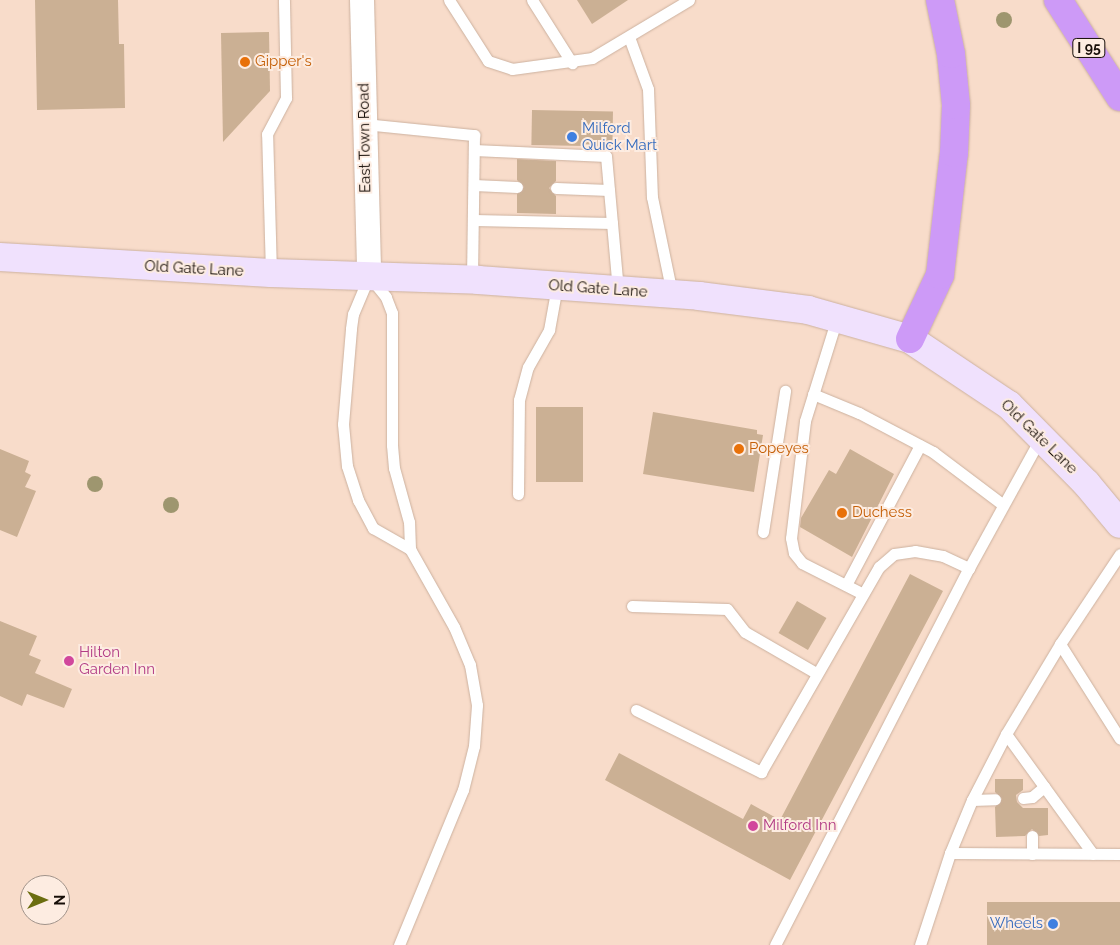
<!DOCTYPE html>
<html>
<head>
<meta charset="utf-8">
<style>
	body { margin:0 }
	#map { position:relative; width:1120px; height:945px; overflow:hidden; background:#f8dcca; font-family:Raleway,sans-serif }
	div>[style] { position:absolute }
	.building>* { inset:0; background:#cbb094; transform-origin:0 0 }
	.roads { filter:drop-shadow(0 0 1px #ccb19f) drop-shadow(0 0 1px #ccb19f) }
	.lane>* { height:11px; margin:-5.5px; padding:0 5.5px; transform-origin:5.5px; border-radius:5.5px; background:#fff }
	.street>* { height:24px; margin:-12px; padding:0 12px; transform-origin:12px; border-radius:12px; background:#fff }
	.secondary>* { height:28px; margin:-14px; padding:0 14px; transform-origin:14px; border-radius:14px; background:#f0e1fd }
	.highway>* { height:28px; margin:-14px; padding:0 14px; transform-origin:14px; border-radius:14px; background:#cd9af7 }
	.trees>* { width:16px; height:16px; margin:-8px; border-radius:50%; background:#9e966f }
	.dots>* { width:14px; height:14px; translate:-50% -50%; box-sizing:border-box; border:2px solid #fdece1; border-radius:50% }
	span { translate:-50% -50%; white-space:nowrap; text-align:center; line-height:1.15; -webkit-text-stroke:4px #fdece1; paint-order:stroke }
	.shield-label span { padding:1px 4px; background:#fdece1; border:1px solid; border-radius:4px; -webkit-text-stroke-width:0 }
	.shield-label { font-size:14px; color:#170e08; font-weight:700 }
	.food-label { font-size:15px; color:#c56008 }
	.left { translate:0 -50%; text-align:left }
	.shop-label { font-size:15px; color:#366cbe }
	.right { translate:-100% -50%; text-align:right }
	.street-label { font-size:15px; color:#170e08 }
	.hotel-label { font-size:15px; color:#b23c85 }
	.north { position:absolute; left:20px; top:875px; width:50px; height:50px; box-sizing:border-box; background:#fdece1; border:1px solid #a1938a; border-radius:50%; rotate:90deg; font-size:14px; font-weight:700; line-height:20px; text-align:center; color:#170e08 }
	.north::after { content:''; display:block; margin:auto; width:18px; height:22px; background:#6b6d0f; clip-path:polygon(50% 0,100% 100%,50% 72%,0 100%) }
</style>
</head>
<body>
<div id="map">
	<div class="building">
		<i style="clip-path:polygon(35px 0,118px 0,119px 44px,124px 44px,125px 108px,37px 110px)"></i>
		<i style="clip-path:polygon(577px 0,628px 0,592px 24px)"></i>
		<i style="clip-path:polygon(269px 32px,270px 91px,223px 142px,221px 33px)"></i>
		<i style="left:532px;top:110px;width:81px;height:35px;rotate:1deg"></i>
		<i style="clip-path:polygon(517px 159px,556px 161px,556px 181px,549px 188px,556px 196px,556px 214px,517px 213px,517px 194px,524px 187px,517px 180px)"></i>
		<i style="left:536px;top:407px;width:47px;height:75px"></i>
		<i style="clip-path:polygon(653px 412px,757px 430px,757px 434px,763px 435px,754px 492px,643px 474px)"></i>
		<i style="clip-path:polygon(0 449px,29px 461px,25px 472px,31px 475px,25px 487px,36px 491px,17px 537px,0 530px)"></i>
		<i style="clip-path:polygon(850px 449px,894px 474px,852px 557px,800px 527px,801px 518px,829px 470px,836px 474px)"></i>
		<i style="clip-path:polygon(910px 574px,943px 591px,790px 880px,605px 780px,619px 753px,743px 819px,751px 804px,780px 820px)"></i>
		<i style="left:797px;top:601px;width:34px;height:37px;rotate:30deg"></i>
		<i style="clip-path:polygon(0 621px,37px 636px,29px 655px,41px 660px,35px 673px,72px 689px,64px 708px,27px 694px,22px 706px,0 696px)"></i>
		<i style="clip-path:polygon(995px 779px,1023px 779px,1023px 790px,1016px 795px,1017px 802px,1023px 808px,1048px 808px,1048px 835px,1039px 836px,1032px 829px,1025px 836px,996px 837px,995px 807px,1002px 799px,995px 792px)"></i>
		<i style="left:1120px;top:902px;width:43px;height:133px;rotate:90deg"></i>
	</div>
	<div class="roads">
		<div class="lane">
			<i style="left:449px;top:0;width:72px;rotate:57.4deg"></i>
			<i style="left:488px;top:61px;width:25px;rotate:18deg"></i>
			<i style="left:512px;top:69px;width:81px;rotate:-7.8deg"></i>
			<i style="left:592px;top:58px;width:113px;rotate:-30.9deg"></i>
			<i style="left:532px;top:0;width:75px;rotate:57.6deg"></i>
			<i style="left:629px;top:37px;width:55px;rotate:69.9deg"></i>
			<i style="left:648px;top:89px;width:108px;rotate:87.9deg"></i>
			<i style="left:652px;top:197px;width:99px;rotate:78.3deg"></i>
			<i style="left:365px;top:124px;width:110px;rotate:5.8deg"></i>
			<i style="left:474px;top:135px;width:145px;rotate:90.8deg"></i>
			<i style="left:474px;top:150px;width:132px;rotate:2.6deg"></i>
			<i style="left:606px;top:156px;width:135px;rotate:84.9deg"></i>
			<i style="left:474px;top:185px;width:43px;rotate:2.7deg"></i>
			<i style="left:556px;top:188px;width:53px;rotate:2.2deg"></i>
			<i style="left:474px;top:220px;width:138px;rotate:1.2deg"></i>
			<i style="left:271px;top:273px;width:139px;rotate:-91.6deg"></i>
			<i style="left:267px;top:134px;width:41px;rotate:-62.2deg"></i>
			<i style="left:286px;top:98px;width:98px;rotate:-91.2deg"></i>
			<i style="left:837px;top:318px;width:108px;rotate:107.3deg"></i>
			<i style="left:805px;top:421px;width:118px;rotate:96.8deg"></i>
			<i style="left:791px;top:538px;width:15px;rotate:79deg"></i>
			<i style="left:794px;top:553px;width:13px;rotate:51deg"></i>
			<i style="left:802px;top:563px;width:68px;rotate:26.9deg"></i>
			<i style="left:813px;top:394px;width:50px;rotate:22.4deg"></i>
			<i style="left:859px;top:413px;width:84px;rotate:27.8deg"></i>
			<i style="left:933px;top:452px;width:86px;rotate:37deg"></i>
			<i style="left:518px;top:494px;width:94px;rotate:-89.4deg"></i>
			<i style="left:519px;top:400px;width:34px;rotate:-75deg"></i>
			<i style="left:528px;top:367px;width:43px;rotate:-60.4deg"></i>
			<i style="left:549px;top:330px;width:45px;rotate:-79.7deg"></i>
			<i style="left:763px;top:532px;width:143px;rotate:-81.1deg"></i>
			<i style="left:846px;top:585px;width:158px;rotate:-62.1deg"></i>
			<i style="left:632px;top:606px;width:95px;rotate:1.8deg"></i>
			<i style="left:727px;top:609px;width:29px;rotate:52deg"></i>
			<i style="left:745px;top:632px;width:82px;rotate:30deg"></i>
			<i style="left:1060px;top:644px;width:112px;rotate:57.7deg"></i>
			<i style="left:636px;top:710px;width:140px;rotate:26.4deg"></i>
			<i style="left:761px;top:772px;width:237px;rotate:-60.1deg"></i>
			<i style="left:879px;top:567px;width:20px;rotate:-41deg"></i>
			<i style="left:894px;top:554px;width:21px;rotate:-8deg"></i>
			<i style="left:915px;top:551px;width:28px;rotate:10deg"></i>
			<i style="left:943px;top:556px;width:29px;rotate:25deg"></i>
			<i style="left:969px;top:568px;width:149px;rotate:-61.2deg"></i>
			<i style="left:1006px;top:734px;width:148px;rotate:54.1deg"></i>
			<i style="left:1023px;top:798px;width:9px;rotate:-6deg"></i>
			<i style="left:1032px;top:797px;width:16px;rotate:-40deg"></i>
			<i style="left:972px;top:800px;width:23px;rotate:-2deg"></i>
			<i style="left:1032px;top:836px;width:18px;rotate:90deg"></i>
			<i style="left:950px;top:853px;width:170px;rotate:0.3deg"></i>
			<i style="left:399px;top:945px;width:168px;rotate:-67.6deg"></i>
			<i style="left:463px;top:790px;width:45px;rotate:-76deg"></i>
			<i style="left:474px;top:746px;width:41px;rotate:-85.8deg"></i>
			<i style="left:477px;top:705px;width:41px;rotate:-99.9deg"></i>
			<i style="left:470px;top:665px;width:41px;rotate:-112.8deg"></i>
			<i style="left:454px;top:627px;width:90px;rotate:-119.4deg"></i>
			<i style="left:410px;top:549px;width:27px;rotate:-92deg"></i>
			<i style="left:409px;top:522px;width:56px;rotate:-105.5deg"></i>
			<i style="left:394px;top:468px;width:23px;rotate:-95deg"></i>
			<i style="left:392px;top:445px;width:132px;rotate:-90deg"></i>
			<i style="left:392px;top:313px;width:17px;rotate:-111deg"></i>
			<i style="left:386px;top:297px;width:27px;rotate:-129deg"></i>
			<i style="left:369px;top:276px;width:41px;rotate:112.8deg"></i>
			<i style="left:353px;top:314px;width:15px;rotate:98deg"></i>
			<i style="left:351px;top:329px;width:95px;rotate:94.8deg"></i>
			<i style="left:343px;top:424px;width:42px;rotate:84.6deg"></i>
			<i style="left:347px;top:466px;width:36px;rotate:72deg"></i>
			<i style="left:358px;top:500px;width:32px;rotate:62deg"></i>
			<i style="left:373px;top:528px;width:43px;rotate:29.6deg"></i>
			<i style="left:775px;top:945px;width:424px;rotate:-62.8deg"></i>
			<i style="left:920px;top:945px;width:97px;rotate:-71.9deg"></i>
			<i style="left:950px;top:853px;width:57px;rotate:-67.5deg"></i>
			<i style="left:972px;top:800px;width:74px;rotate:-62.7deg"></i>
			<i style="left:1006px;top:734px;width:105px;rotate:-59deg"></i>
			<i style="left:1060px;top:644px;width:108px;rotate:-56.3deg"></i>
		</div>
		<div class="street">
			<i style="left:362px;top:0;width:276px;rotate:88.5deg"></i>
		</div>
		<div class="secondary">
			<i style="left:0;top:257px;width:271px;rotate:3.4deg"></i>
			<i style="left:271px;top:273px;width:207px;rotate:1.9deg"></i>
			<i style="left:478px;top:280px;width:222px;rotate:4.1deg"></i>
			<i style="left:699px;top:296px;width:110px;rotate:7.3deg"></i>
			<i style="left:808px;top:310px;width:106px;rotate:15.9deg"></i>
			<i style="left:910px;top:339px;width:119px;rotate:33.7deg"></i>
			<i style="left:1009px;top:405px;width:110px;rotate:45.4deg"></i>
			<i style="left:1086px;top:483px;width:53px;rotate:50.3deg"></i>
		</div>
		<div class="highway">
			<i style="left:1058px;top:0;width:115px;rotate:57.4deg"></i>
			<i style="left:910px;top:339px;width:71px;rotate:-64.9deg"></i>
			<i style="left:940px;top:275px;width:123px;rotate:-83.5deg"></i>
			<i style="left:954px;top:153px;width:48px;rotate:-87.6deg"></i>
			<i style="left:956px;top:105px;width:51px;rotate:-95.6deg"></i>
			<i style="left:951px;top:54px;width:55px;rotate:-101.5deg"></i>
		</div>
	</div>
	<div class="trees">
		<i style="left:1004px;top:20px"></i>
		<i style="left:95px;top:484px"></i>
		<i style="left:171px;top:505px"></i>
	</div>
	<div class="dots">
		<i style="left:245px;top:62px;background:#e8710a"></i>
		<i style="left:572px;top:137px;background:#3f7fe0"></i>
		<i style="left:739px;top:449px;background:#e8710a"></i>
		<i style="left:842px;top:513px;background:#e8710a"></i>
		<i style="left:69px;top:661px;background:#d1479c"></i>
		<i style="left:753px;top:826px;background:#d1479c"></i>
		<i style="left:1053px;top:924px;background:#3f7fe0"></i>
	</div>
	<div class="shield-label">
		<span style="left:1089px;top:48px">I 95</span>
	</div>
	<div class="food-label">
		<span class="left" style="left:255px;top:62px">Gipper's</span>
		<span class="left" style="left:749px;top:449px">Popeyes</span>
		<span class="left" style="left:852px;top:513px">Duchess</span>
	</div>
	<div class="shop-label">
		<span class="left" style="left:582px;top:137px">Milford<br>Quick Mart</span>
		<span class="right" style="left:1043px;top:924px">Wheels</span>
	</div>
	<div class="street-label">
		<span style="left:365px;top:138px;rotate:-91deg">East Town Road</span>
		<span style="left:194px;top:269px;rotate:3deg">Old Gate Lane</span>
		<span style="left:598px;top:289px;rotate:4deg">Old Gate Lane</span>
		<span style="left:1039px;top:437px;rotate:44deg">Old Gate Lane</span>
	</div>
	<div class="hotel-label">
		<span class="left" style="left:79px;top:661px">Hilton<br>Garden Inn</span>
		<span class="left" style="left:763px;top:826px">Milford Inn</span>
	</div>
	<div class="north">N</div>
</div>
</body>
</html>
